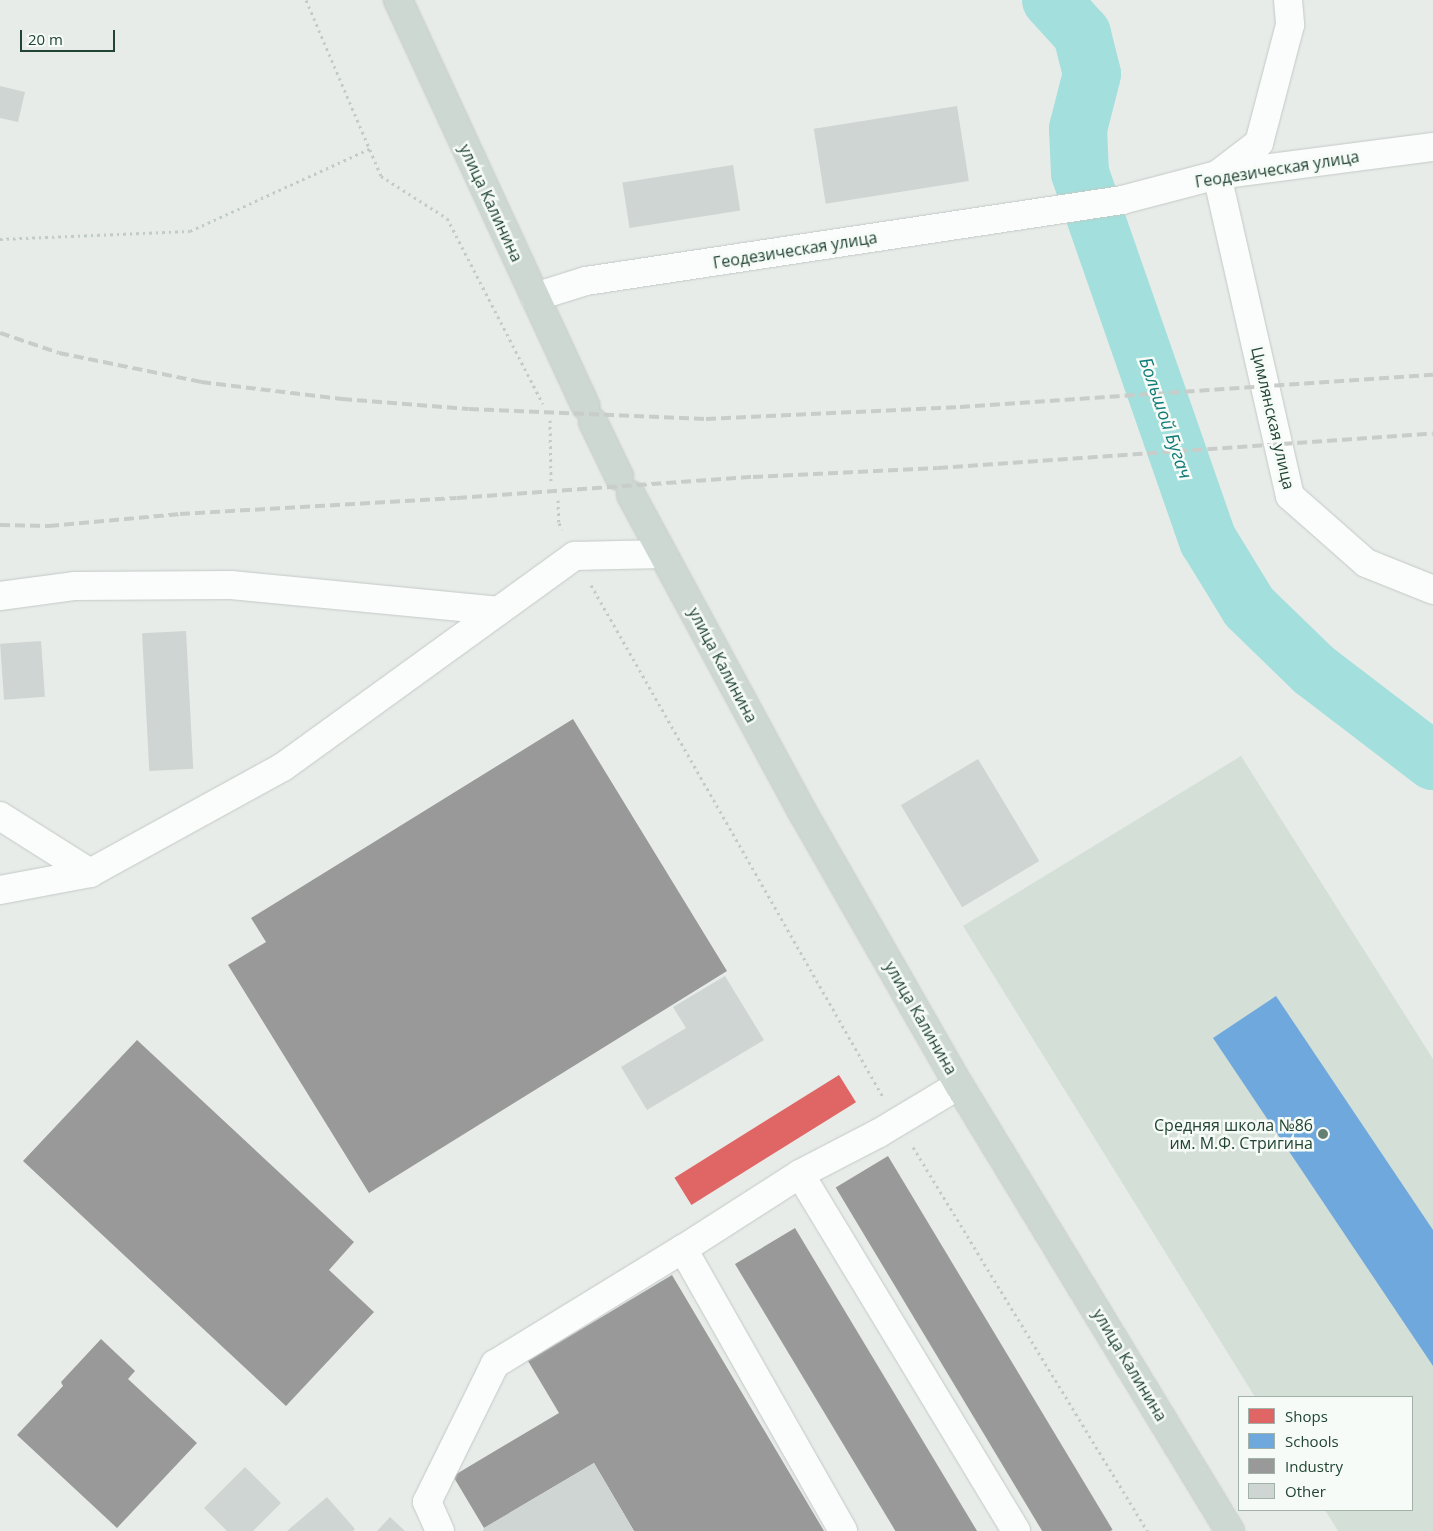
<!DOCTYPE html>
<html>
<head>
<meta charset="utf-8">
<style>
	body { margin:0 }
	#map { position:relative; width:1433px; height:1531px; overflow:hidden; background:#e7ece9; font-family:"Open Sans",sans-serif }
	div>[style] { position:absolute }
	.built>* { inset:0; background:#d4dfd8 }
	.shops>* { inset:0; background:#e06666; transform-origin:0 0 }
	.schools>* { inset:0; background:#6fa8dc }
	.industry>* { inset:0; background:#999; transform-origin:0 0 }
	.river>* { height:58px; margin:-29px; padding:0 29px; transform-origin:29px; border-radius:29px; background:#a3dfdc }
	.building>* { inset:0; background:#cfd5d2; transform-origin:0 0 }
	.path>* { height:3px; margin-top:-1.5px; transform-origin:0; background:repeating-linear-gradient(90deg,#c2ccc6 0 2.5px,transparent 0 6.5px) }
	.roads { filter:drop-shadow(0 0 1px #c4c9c6) drop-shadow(0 0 1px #c4c9c6) }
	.minor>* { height:28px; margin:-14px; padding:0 14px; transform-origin:14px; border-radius:14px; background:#fbfcfc }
	.major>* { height:28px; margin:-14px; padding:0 14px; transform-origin:14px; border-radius:14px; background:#ced8d3 }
	.rail>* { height:4px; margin-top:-2px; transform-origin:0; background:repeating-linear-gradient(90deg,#c8cdca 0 10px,transparent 0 15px) }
	.dots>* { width:14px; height:14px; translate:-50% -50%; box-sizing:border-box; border:2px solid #f6fbf7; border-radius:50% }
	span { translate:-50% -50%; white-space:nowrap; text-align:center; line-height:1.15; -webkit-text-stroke:5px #f6fbf7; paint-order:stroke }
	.street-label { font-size:16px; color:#214433 }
	.poi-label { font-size:16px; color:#214433 }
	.right { translate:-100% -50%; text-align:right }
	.water-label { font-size:18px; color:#127c79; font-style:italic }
	.legend { position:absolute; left:1238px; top:1396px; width:175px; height:115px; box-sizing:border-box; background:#f6fbf7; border:1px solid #a1b2a9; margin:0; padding:6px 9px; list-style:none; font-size:15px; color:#214433 }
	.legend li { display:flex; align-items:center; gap:10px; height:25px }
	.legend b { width:25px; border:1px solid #a1b2a9 }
	.scale { position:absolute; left:20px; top:30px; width:95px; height:22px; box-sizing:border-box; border:2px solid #214433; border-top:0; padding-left:6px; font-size:15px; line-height:18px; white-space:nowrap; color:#214433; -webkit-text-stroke:4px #f6fbf7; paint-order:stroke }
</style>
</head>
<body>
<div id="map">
	<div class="built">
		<i style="clip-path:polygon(1241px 756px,1433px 1059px,1433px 1531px,1338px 1531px,1325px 1510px,1412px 1510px,1412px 1397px,1255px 1397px,963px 926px)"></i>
	</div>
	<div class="shops">
		<i style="left:839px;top:1075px;width:32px;height:194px;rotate:58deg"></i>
	</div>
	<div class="schools">
		<i style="clip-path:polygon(1276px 996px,1433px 1230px,1433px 1366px,1213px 1038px)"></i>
	</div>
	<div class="industry">
		<i style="clip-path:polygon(573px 719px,727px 971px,369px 1193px,228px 965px,266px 942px,251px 918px)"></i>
		<i style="clip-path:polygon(137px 1040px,354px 1242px,329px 1270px,374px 1312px,286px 1406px,23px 1161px)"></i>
		<i style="left:888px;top:1156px;width:436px;height:61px;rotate:59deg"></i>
		<i style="left:795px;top:1228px;width:354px;height:70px;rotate:59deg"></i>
		<i style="clip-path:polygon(672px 1275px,824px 1531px,634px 1531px,594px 1463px,484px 1528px,453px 1476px,559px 1413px,528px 1361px)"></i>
		<i style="clip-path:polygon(101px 1339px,135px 1371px,128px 1379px,197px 1443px,117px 1528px,17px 1435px,63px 1386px,61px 1382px)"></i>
	</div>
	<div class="river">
		<i style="left:1051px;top:0;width:46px;rotate:47.6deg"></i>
		<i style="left:1082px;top:34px;width:41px;rotate:76deg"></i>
		<i style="left:1092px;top:74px;width:57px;rotate:104.3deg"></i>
		<i style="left:1078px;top:129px;width:44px;rotate:87.4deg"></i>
		<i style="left:1080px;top:173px;width:389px;rotate:70.8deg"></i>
		<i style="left:1208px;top:540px;width:79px;rotate:58.5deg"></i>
		<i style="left:1249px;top:607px;width:91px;rotate:44.1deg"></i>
		<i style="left:1314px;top:670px;width:150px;rotate:37.4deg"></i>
	</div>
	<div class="building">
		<i style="clip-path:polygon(0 86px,25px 92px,18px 122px,0 118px)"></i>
		<i style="left:957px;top:106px;width:76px;height:145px;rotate:81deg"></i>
		<i style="left:733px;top:165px;width:46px;height:112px;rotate:81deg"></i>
		<i style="left:186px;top:631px;width:138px;height:44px;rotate:87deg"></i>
		<i style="left:41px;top:641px;width:56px;height:41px;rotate:86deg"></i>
		<i style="left:978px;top:759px;width:119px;height:90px;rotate:59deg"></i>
		<i style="clip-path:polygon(725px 976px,764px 1040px,647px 1110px,621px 1067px,686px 1028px,673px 1007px)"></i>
		<i style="clip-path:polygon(594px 1463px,634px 1531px,483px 1531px,484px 1528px)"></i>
		<i style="clip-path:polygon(245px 1467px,281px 1503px,253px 1531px,227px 1531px,204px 1508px)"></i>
		<i style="clip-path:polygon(327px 1497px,355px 1529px,353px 1531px,287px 1531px)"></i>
		<i style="clip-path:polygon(390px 1517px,405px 1531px,377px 1531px)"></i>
	</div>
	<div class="path">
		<i style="left:306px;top:0;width:191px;rotate:66.9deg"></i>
		<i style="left:381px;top:176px;width:78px;rotate:32.5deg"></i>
		<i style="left:447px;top:218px;width:209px;rotate:62.7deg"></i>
		<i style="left:0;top:239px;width:190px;rotate:-2.4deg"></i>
		<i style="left:190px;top:231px;width:199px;rotate:-24.6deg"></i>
		<i style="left:550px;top:420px;width:61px;rotate:89.1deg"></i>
		<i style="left:558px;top:500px;width:23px;rotate:88deg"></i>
		<i style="left:559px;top:523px;width:7px;rotate:63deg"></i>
		<i style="left:591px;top:585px;width:589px;rotate:60.3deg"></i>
		<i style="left:913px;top:1147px;width:450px;rotate:58.6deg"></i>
	</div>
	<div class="roads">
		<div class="minor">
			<i style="left:1288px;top:0;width:25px;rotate:85deg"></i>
			<i style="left:1290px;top:25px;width:122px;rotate:104.7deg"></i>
			<i style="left:1259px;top:143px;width:53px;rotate:142.7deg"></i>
			<i style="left:1217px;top:175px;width:329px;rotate:77.2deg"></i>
			<i style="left:1290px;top:496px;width:101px;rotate:41.4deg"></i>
			<i style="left:1366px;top:563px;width:72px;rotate:21.9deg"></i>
			<i style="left:535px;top:297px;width:53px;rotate:-17.4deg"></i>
			<i style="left:586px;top:281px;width:542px;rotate:-8.59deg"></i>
			<i style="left:1122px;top:200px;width:98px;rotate:-14.7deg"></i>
			<i style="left:1217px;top:175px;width:218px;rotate:-7.4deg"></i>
			<i style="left:0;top:596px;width:76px;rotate:-7.6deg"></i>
			<i style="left:75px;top:586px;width:156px;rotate:-0.4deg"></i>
			<i style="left:231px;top:585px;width:269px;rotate:5.5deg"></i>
			<i style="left:0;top:816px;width:107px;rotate:32.3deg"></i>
			<i style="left:0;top:890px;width:92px;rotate:-10.7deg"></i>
			<i style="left:90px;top:873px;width:220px;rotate:-28.8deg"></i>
			<i style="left:283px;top:767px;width:360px;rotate:-35.9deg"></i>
			<i style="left:575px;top:556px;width:87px;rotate:-1.3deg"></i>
			<i style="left:800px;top:1174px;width:417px;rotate:58.8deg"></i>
			<i style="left:683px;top:1249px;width:324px;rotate:60.4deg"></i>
			<i style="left:440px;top:1531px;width:32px;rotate:-114deg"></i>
			<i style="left:427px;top:1502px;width:154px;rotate:-63.8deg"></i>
			<i style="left:495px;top:1364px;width:220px;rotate:-31.5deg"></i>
			<i style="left:683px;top:1249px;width:139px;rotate:-32.7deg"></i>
			<i style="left:800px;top:1174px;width:89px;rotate:-27.4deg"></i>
			<i style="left:879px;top:1133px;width:93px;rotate:-31deg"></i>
		</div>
		<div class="major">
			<i style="left:398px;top:0;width:447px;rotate:65.2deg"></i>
			<i style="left:593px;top:422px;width:60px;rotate:64.3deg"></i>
			<i style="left:631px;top:495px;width:362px;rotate:61.6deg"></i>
			<i style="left:803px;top:813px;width:314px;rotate:60.2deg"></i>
			<i style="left:959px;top:1085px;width:522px;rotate:58.72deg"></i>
		</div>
	</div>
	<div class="rail">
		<i style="left:0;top:333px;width:62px;rotate:18.7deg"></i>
		<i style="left:59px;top:353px;width:145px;rotate:11.5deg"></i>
		<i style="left:201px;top:382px;width:142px;rotate:6.9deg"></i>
		<i style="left:342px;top:399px;width:127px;rotate:4.5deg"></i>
		<i style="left:469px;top:409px;width:237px;rotate:2.4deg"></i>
		<i style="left:706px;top:419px;width:254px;rotate:-2.7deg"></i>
		<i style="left:960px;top:407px;width:474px;rotate:-3.9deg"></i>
		<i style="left:0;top:525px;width:49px;rotate:1.2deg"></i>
		<i style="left:49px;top:526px;width:132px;rotate:-5.2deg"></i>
		<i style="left:180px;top:514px;width:277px;rotate:-3.3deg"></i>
		<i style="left:457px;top:498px;width:297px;rotate:-4.1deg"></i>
		<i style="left:753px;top:477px;width:185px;rotate:-2.8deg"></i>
		<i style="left:938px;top:468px;width:496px;rotate:-4deg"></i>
	</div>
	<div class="dots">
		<i style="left:1323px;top:1134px;background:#667f73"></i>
	</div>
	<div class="street-label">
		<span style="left:1277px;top:169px;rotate:-9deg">Геодезическая улица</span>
		<span style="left:491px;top:203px;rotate:65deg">улица Калинина</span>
		<span style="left:795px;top:250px;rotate:-9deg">Геодезическая улица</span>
		<span style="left:1273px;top:418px;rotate:77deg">Цимлянская улица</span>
		<span style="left:723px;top:665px;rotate:62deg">улица Калинина</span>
		<span style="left:921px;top:1018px;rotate:60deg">улица Калинина</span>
		<span style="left:1130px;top:1365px;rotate:59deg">улица Калинина</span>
	</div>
	<div class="poi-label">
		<span class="right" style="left:1313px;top:1134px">Средняя школа №86<br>им. М.Ф. Стригина</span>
	</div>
	<div class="water-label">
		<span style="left:1166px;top:418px;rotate:71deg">Большой Бугач</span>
	</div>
	<ul class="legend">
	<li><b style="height:14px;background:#e06666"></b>Shops</li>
	<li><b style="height:14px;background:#6fa8dc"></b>Schools</li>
	<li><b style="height:14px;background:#999"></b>Industry</li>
	<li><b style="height:14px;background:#cfd5d2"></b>Other</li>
	</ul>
	<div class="scale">20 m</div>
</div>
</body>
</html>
